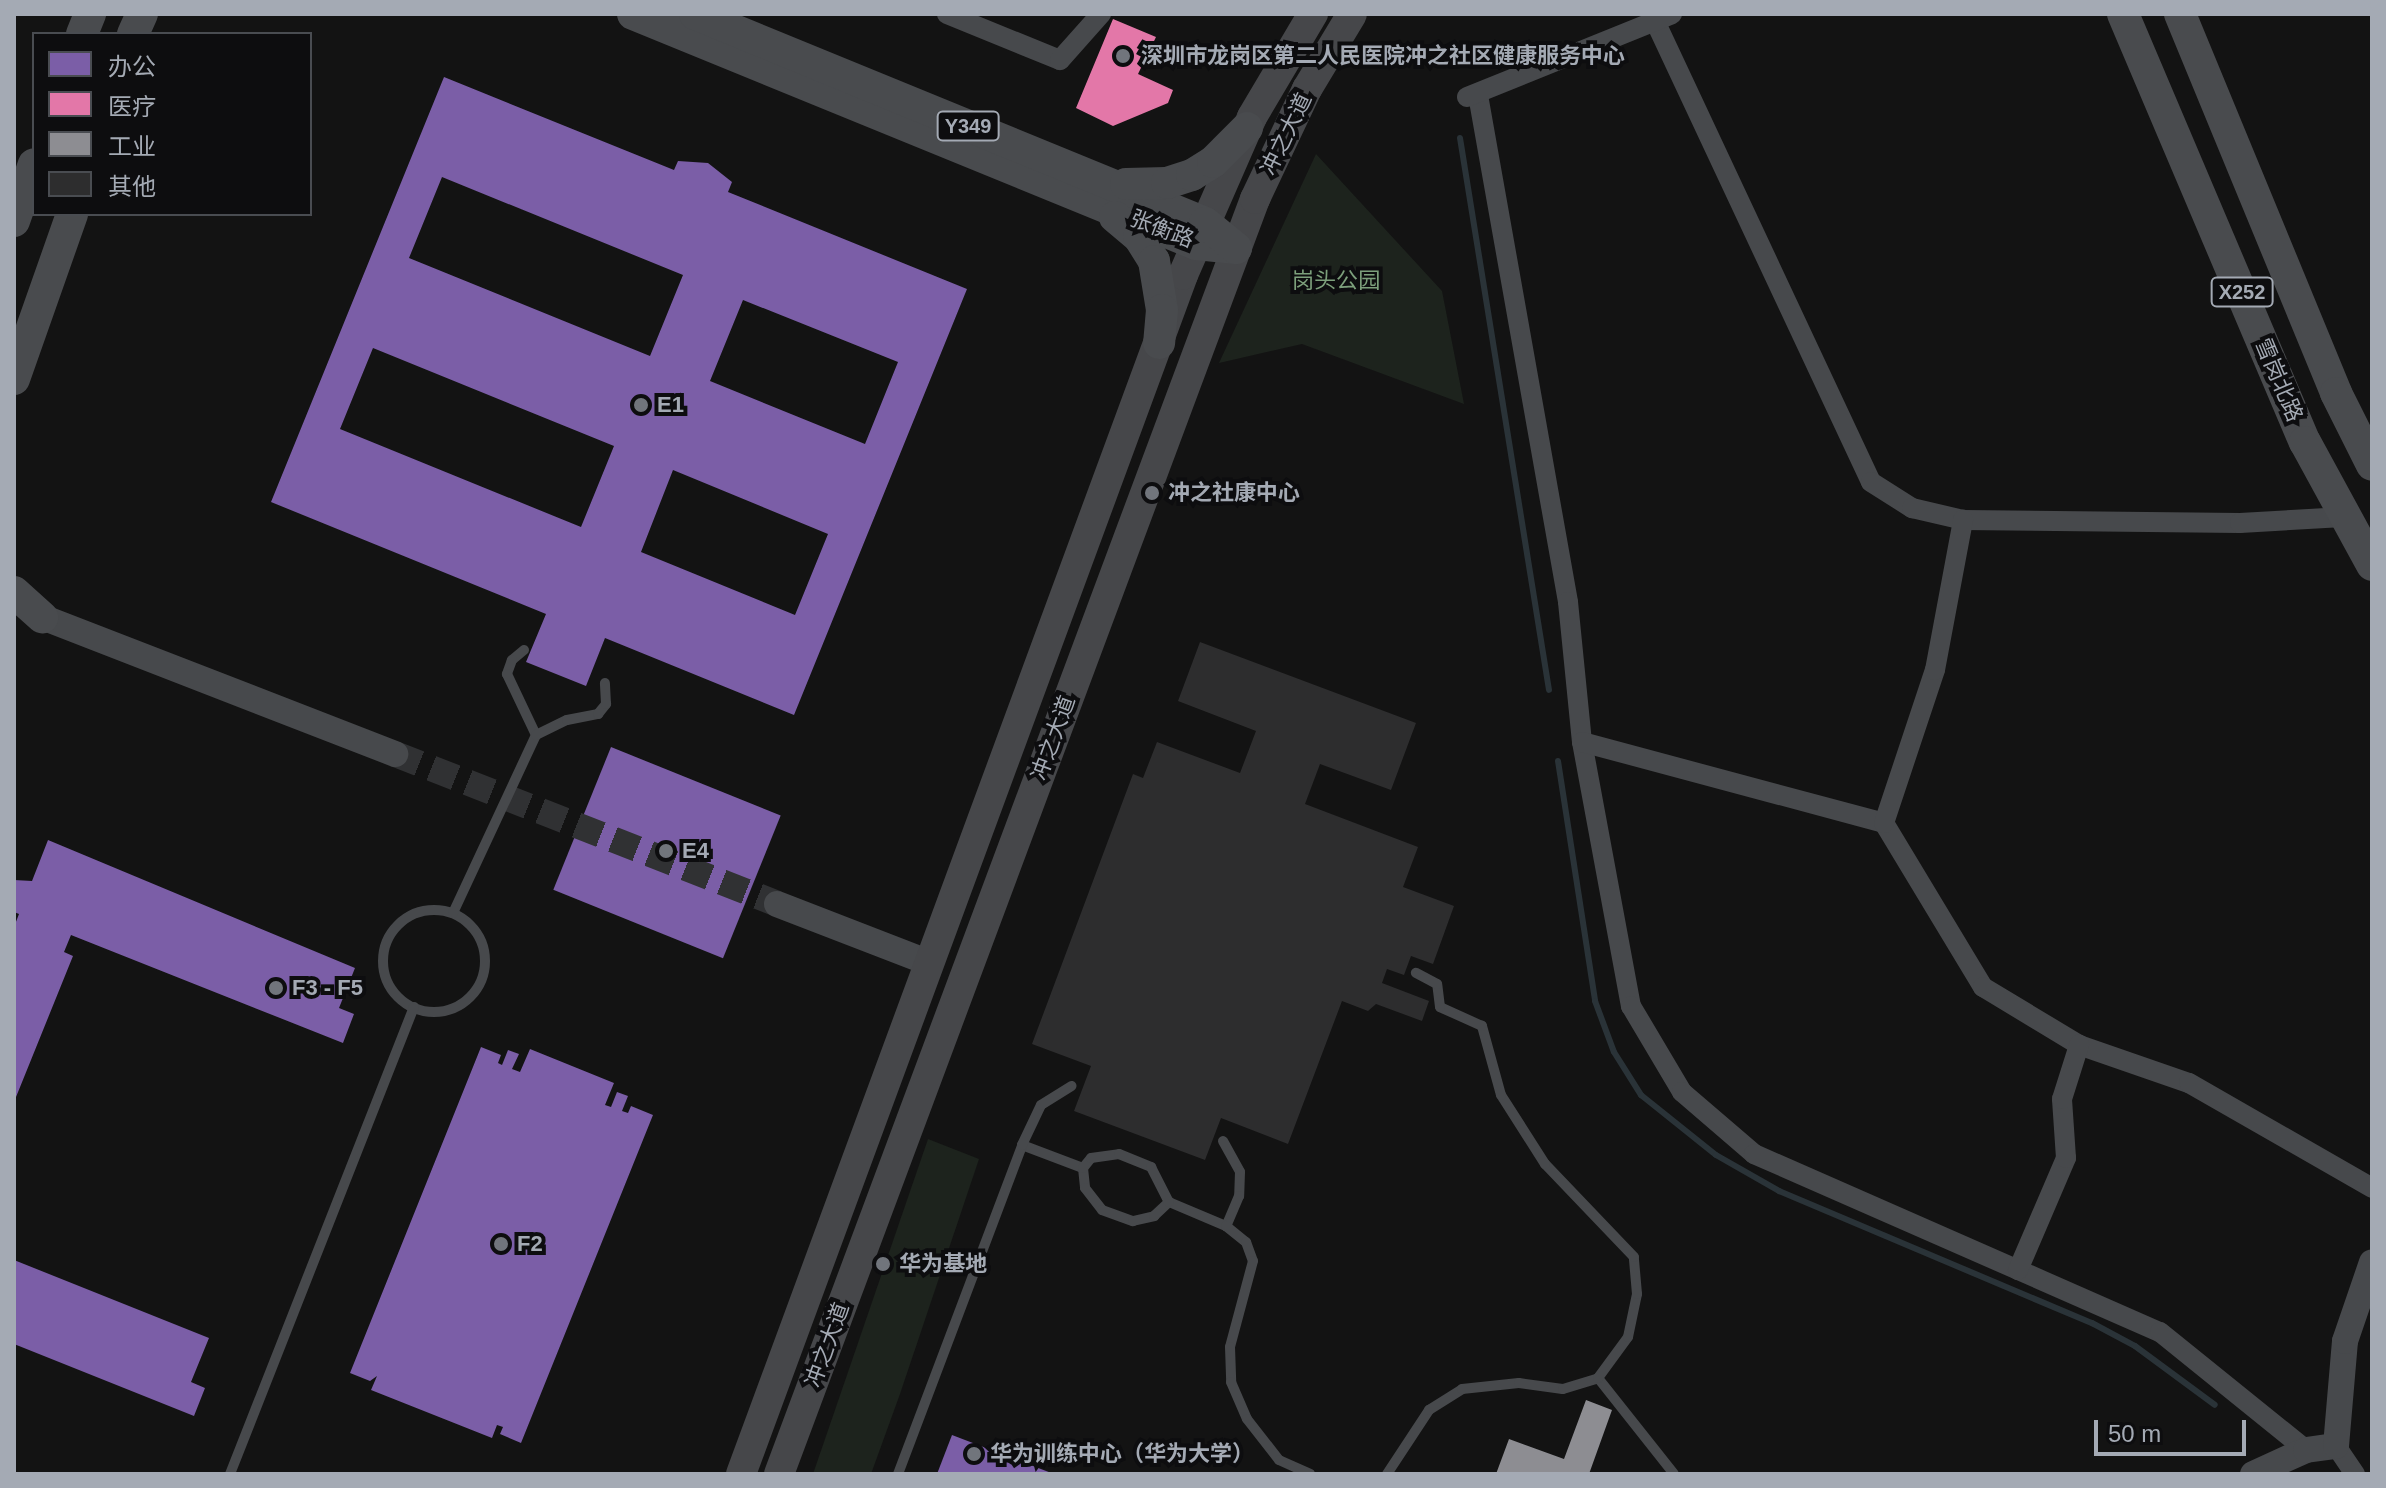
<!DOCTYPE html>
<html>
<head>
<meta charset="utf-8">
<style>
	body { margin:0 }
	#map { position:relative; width:2386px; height:1488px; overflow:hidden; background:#131313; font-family:Helvetica,"Noto Sans SC",sans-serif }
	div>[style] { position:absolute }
	.green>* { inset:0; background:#1d231d }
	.offices>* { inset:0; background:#7b5ea7; transform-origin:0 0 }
	.health>* { inset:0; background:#e377a8 }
	.industry>* { inset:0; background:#8d8d92 }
	.stream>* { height:6px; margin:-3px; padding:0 3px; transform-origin:3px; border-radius:3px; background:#2a3338 }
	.building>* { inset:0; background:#2d2d2e }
	.tertiary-tunnel>* { height:26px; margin-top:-13px; transform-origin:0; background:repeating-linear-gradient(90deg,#303133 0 26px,transparent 0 39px) }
	.service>* { height:10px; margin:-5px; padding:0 5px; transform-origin:5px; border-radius:5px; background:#47494c }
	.service>.ring { margin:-5px; padding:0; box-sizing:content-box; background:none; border:10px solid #47494c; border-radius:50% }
	.minor>* { height:20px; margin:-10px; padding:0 10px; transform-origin:10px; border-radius:10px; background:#47494c }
	.tertiary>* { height:26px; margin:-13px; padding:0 13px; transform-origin:13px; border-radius:13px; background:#47494c }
	.secondary>* { height:30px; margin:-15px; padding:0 15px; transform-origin:15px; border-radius:15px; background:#46474a }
	.primary>* { height:32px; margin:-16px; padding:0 16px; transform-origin:16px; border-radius:16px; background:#494b4e }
	.dots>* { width:22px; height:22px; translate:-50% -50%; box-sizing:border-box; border:4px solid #0d0d0f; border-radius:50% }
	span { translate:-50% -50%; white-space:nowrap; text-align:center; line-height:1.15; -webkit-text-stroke:8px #0d0d0f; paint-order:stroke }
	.shield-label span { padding:2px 6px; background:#0d0d0f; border:2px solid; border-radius:6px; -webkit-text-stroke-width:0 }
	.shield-label { font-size:20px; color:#a4aab4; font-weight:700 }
	.poi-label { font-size:22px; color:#a4aab4; font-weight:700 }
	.left { translate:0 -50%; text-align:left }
	.street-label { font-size:22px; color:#a4aab4 }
	.park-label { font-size:22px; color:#7c9f7b }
	.frame { position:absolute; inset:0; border:16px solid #a4aab4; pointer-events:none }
	.legend { position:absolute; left:32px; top:32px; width:280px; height:184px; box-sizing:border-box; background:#0d0d0f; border:2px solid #494c51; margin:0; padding:10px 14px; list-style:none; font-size:24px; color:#a4aab4 }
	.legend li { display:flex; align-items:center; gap:16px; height:40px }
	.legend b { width:40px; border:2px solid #494c51 }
	.scale { position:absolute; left:2094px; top:1420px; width:152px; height:36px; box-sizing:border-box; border:4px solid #a4aab4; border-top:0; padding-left:10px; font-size:24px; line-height:28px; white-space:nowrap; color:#a4aab4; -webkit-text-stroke:6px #0d0d0f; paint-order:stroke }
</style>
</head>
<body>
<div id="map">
	<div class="green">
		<i style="clip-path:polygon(1316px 154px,1442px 291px,1464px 404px,1302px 344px,1219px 363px)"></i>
		<i style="clip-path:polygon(928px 1139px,979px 1159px,900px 1394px,871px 1474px,813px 1474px)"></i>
	</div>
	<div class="offices">
		<i style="clip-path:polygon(evenodd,444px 77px,674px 170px,678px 161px,708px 163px,732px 182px,728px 192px,967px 289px,794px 715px,605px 638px,586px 686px,526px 662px,546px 614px,271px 502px,444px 77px,442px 177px,683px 275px,650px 356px,409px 258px,442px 177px,444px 77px,743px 300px,898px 362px,865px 444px,710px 381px,743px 300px,444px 77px,373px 348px,614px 446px,581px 527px,340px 429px,373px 348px,444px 77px,673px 470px,828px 534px,795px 615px,641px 552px,673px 470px)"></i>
		<i style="left:611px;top:747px;width:183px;height:154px;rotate:22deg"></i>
		<i style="clip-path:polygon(48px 840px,355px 968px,339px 1008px,354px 1014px,343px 1043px,71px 935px,64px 952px,73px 956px,14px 1102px,14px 927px,19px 914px,14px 912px,14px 880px,32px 881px)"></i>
		<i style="clip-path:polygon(481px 1047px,501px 1055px,498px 1063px,502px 1065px,508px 1050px,519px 1054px,512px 1069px,520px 1072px,530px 1049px,614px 1083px,605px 1105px,611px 1107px,617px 1092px,628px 1096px,622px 1111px,628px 1113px,631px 1106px,653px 1115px,521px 1443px,500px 1434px,503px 1427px,497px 1425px,492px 1438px,371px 1390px,377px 1376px,370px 1381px,350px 1373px)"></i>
		<i style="clip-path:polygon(14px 1260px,209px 1338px,191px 1382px,205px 1388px,194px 1416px,14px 1344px)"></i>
		<i style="clip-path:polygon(952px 1435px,1054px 1474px,937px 1474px)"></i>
	</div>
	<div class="health">
		<i style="clip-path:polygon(1113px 19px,1156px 37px,1138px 74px,1173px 90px,1168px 103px,1113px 126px,1076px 108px)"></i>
	</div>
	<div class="industry">
		<i style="clip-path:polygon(1586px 1400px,1612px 1410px,1589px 1474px,1496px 1474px,1509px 1439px,1564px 1459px)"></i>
	</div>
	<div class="stream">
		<i style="left:1460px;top:138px;width:559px;rotate:80.84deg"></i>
		<i style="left:1558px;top:761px;width:243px;rotate:81.2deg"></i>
		<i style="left:1595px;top:1001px;width:54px;rotate:69.6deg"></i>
		<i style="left:1614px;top:1052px;width:51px;rotate:57.9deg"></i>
		<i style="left:1641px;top:1095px;width:96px;rotate:38.7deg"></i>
		<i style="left:1716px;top:1155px;width:73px;rotate:29.7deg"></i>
		<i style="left:1779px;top:1191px;width:340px;rotate:22.9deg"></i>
		<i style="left:2092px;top:1323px;width:49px;rotate:28.1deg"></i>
		<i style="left:2135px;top:1346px;width:99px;rotate:36.4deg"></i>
	</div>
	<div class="building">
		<i style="clip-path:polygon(1200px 642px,1416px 723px,1391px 790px,1320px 764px,1305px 804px,1418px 847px,1403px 887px,1454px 906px,1433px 964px,1411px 956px,1404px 975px,1387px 969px,1382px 983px,1429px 1001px,1422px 1021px,1376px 1004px,1368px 1011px,1342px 1001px,1288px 1144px,1221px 1118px,1205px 1160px,1074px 1111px,1091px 1066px,1032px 1044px,1133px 774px,1143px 778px,1157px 742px,1240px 773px,1256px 731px,1178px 701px)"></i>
	</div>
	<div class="tertiary-tunnel">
		<i style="left:395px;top:754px;width:410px;rotate:21.4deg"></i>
	</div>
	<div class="service">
		<i style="left:524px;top:650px;width:16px;rotate:140deg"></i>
		<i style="left:512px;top:660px;width:15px;rotate:110deg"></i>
		<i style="left:507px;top:674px;width:68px;rotate:64.6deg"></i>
		<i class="ring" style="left:383px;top:910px;width:92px;height:92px"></i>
		<i style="left:453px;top:913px;width:196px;rotate:-65deg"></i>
		<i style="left:536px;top:735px;width:34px;rotate:-26deg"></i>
		<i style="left:567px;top:720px;width:32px;rotate:-11deg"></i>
		<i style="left:598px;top:714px;width:13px;rotate:-51deg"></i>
		<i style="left:606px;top:704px;width:21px;rotate:-93deg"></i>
		<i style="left:1223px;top:1141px;width:35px;rotate:61deg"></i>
		<i style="left:1240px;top:1172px;width:24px;rotate:92deg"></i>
		<i style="left:1239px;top:1196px;width:33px;rotate:113deg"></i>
		<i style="left:1022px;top:1145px;width:65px;rotate:20.7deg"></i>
		<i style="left:1083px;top:1168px;width:20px;rotate:84deg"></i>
		<i style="left:1085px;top:1188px;width:28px;rotate:52deg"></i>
		<i style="left:1102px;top:1210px;width:33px;rotate:20deg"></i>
		<i style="left:1133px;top:1221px;width:22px;rotate:-13deg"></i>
		<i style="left:1154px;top:1216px;width:21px;rotate:-43deg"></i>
		<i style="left:1169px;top:1202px;width:62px;rotate:22.8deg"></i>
		<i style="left:1226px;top:1226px;width:26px;rotate:39deg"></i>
		<i style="left:1246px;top:1242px;width:20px;rotate:70deg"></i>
		<i style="left:1253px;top:1261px;width:89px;rotate:105deg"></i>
		<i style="left:1230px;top:1347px;width:35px;rotate:88deg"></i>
		<i style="left:1231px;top:1382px;width:40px;rotate:66.6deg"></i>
		<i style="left:1247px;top:1419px;width:52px;rotate:52deg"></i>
		<i style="left:1279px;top:1460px;width:34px;rotate:24deg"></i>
		<i style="left:1083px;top:1168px;width:13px;rotate:-51deg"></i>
		<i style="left:1091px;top:1158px;width:28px;rotate:-8deg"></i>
		<i style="left:1119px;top:1154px;width:35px;rotate:22deg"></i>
		<i style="left:1151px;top:1167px;width:39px;rotate:63deg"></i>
		<i style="left:1598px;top:1378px;width:122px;rotate:51.6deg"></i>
		<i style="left:230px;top:1474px;width:502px;rotate:-68.5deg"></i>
		<i style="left:898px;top:1474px;width:352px;rotate:-69.3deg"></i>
		<i style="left:1022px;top:1145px;width:44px;rotate:-64.6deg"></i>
		<i style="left:1041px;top:1105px;width:36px;rotate:-32deg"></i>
		<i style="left:1387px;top:1474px;width:77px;rotate:-56.7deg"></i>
		<i style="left:1429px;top:1410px;width:39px;rotate:-32deg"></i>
		<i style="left:1462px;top:1389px;width:57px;rotate:-6deg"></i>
		<i style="left:1519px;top:1383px;width:44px;rotate:7.8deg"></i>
		<i style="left:1563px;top:1389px;width:37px;rotate:-17deg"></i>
		<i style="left:1598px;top:1378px;width:51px;rotate:-53.8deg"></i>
		<i style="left:1628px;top:1337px;width:44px;rotate:-78.2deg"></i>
		<i style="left:1637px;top:1294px;width:37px;rotate:-95deg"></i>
		<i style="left:1634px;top:1257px;width:129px;rotate:-133.7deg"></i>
		<i style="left:1545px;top:1164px;width:82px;rotate:-122.5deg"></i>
		<i style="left:1501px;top:1095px;width:72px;rotate:-105.4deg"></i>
		<i style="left:1482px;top:1026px;width:46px;rotate:-155.7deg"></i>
		<i style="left:1440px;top:1007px;width:23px;rotate:-97deg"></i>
		<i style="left:1437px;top:984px;width:24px;rotate:-152deg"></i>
	</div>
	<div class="minor">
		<i style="left:947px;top:14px;width:122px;rotate:22.2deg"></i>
		<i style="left:1060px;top:60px;width:62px;rotate:-48.3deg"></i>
		<i style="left:1655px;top:21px;width:509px;rotate:64.89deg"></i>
		<i style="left:1871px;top:482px;width:49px;rotate:32.4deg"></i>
		<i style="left:1912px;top:508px;width:52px;rotate:13.2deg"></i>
		<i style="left:1963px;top:520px;width:277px;rotate:0.6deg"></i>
		<i style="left:2240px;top:523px;width:103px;rotate:-3.3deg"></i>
		<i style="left:1478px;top:95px;width:515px;rotate:79.93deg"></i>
		<i style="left:1568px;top:602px;width:141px;rotate:84.3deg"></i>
		<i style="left:1582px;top:742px;width:269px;rotate:79.5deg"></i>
		<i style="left:1631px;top:1006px;width:100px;rotate:59.3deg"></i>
		<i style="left:1682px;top:1092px;width:95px;rotate:40.7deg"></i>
		<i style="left:1754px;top:1154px;width:443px;rotate:23.7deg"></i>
		<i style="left:2160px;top:1332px;width:188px;rotate:38.9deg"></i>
		<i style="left:1467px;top:97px;width:221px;rotate:-22deg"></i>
		<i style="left:1582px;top:742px;width:313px;rotate:15deg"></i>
		<i style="left:1884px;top:823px;width:192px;rotate:58.9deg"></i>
		<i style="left:1983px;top:987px;width:112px;rotate:31.1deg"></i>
		<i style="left:2079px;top:1045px;width:116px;rotate:19.1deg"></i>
		<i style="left:2189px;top:1083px;width:211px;rotate:29.8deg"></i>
		<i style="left:1884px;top:823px;width:161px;rotate:-71.6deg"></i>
		<i style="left:1935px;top:670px;width:153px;rotate:-79.4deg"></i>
		<i style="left:2018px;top:1270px;width:122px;rotate:-66.8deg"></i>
		<i style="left:2066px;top:1158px;width:59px;rotate:-93.9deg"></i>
		<i style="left:2062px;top:1099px;width:57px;rotate:-72.5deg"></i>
		<i style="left:2336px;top:1446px;width:34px;rotate:56deg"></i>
	</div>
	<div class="tertiary">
		<i style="left:42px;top:617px;width:379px;rotate:21.2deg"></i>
		<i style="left:777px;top:904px;width:164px;rotate:21.1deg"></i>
		<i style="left:2253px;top:1474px;width:58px;rotate:-24.4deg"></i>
		<i style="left:2306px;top:1450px;width:30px;rotate:-8deg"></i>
		<i style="left:2336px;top:1446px;width:105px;rotate:-85.1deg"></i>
		<i style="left:2345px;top:1341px;width:83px;rotate:-71.1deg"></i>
	</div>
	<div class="secondary">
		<i style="left:741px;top:1474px;width:1278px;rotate:-69.76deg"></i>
		<i style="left:1183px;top:275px;width:172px;rotate:-66.4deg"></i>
		<i style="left:1252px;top:117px;width:120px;rotate:-59.4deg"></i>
		<i style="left:779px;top:1474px;width:1361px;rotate:-69.53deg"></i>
		<i style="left:1255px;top:199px;width:122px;rotate:-64.7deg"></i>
		<i style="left:1307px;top:89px;width:87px;rotate:-59deg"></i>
	</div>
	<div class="primary">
		<i style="left:633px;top:14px;width:608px;rotate:22.22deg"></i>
		<i style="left:1196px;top:244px;width:40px;rotate:5.7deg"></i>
		<i style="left:695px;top:14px;width:551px;rotate:22.28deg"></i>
		<i style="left:1205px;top:223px;width:40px;rotate:39deg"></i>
		<i style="left:2123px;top:14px;width:465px;rotate:67deg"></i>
		<i style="left:2305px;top:442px;width:140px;rotate:61.4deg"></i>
		<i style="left:2180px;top:14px;width:410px;rotate:67.6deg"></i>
		<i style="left:2336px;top:393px;width:80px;rotate:63.4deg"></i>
		<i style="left:82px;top:34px;width:22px;rotate:-68deg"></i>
		<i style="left:133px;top:34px;width:22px;rotate:-66deg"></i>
		<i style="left:1126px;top:184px;width:41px;rotate:-1.4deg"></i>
		<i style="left:1167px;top:183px;width:26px;rotate:-18deg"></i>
		<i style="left:1192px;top:175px;width:25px;rotate:-32deg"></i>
		<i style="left:1213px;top:162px;width:48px;rotate:-45deg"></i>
		<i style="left:1115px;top:217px;width:31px;rotate:40deg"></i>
		<i style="left:1139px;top:237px;width:28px;rotate:58deg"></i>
		<i style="left:1154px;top:261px;width:50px;rotate:80.7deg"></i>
		<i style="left:1162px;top:310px;width:33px;rotate:95deg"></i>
		<i style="left:14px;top:221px;width:60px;rotate:-70.7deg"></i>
		<i style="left:14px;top:379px;width:175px;rotate:-70.6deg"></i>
		<i style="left:14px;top:592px;width:38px;rotate:42deg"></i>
	</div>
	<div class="dots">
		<i style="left:1123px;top:56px;background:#71757c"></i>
		<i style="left:641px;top:405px;background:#71757c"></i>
		<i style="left:1152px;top:493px;background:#71757c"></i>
		<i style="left:666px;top:851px;background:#71757c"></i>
		<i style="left:276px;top:988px;background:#71757c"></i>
		<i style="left:501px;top:1244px;background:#71757c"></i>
		<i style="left:883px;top:1264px;background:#71757c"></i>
		<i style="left:974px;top:1454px;background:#71757c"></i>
	</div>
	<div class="shield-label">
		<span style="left:968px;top:126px">Y349</span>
		<span style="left:2242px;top:292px">X252</span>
	</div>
	<div class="poi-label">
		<span class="left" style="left:1141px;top:56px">深圳市龙岗区第二人民医院冲之社区健康服务中心</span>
		<span class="left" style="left:657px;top:405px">E1</span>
		<span class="left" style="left:1168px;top:493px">冲之社康中心</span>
		<span class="left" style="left:682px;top:851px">E4</span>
		<span class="left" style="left:292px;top:988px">F3 - F5</span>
		<span class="left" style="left:517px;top:1244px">F2</span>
		<span class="left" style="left:899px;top:1264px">华为基地</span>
		<span class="left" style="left:990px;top:1454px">华为训练中心（华为大学）</span>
	</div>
	<div class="street-label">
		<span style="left:1286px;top:134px;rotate:-64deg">冲之大道</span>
		<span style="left:1162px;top:229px;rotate:21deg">张衡路</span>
		<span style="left:2279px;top:380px;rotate:67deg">雪岗北路</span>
		<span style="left:1053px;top:738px;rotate:-70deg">冲之大道</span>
		<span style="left:827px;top:1345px;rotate:-70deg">冲之大道</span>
	</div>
	<div class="park-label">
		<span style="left:1336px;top:281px">岗头公园</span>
	</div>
	<div class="frame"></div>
	<ul class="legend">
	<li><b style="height:22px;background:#7b5ea7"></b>办公</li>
	<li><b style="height:22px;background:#e377a8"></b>医疗</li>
	<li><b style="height:22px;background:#8d8d92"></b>工业</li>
	<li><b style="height:22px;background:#2d2d2e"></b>其他</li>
	</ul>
	<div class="scale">50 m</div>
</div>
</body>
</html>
